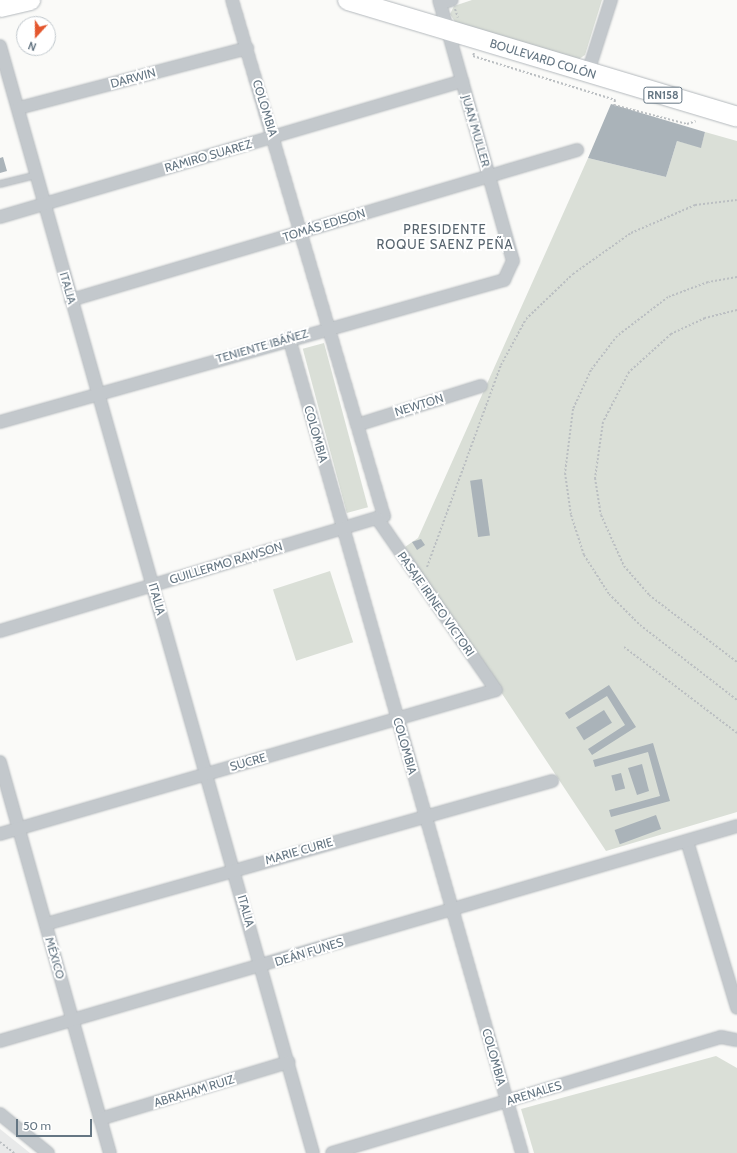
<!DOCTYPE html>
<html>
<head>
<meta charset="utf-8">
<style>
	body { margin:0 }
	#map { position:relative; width:737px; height:1153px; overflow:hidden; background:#fafaf8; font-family:Cabin,sans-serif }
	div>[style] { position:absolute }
	.built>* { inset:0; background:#e8e9e9 }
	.green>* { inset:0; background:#dadfd7; transform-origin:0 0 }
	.building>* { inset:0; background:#aab3b9; transform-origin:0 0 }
	.path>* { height:2px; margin-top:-1px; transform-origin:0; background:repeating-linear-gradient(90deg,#bbbfc2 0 2px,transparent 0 4px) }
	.roads { filter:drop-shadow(0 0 1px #b4b9bd) drop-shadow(0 0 1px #b4b9bd) }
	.service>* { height:6px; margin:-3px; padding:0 3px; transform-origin:3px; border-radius:3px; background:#c3c8cc }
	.minor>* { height:12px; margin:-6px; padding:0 6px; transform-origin:6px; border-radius:6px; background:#c3c8cc }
	.trunk>* { height:20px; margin:-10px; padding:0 10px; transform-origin:10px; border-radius:10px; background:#fff }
	span { translate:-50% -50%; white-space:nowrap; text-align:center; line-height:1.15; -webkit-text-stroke:4px #fff; paint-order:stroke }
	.shield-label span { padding:1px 3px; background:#fff; border:1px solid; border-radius:3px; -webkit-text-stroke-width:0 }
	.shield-label { font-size:11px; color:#657683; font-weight:700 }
	.street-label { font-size:12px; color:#657683 }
	.neighbourhood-label { font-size:13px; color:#57646e; letter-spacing:1px }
	.north { position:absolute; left:16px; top:16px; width:40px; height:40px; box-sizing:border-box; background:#fff; border:1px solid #c1c8cd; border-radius:50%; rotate:201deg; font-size:11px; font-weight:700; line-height:16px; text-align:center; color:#657683 }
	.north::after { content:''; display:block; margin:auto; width:14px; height:18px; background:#e4572e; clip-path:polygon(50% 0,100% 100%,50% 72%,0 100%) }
	.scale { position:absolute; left:16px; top:1119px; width:76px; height:18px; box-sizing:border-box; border:2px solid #657683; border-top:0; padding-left:5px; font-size:12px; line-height:14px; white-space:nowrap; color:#657683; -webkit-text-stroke:3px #fff; paint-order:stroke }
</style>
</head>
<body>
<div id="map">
	<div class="built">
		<i style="clip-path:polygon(0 1129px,30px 1153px,0 1153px)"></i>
	</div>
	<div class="green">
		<i style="clip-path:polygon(472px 0,602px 0,585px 55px,579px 59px,455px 22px,450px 14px,454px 6px)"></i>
		<i style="clip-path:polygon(705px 132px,737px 141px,737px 812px,606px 851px,405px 547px,418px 538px,588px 158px,666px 177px,677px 141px,701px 147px)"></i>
		<i style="left:324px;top:343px;width:170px;height:22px;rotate:75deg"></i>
		<i style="left:330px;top:571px;width:75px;height:60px;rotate:72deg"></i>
		<i style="clip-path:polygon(716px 1056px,737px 1068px,737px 1153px,534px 1153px,521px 1109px)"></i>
	</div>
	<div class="building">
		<i style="clip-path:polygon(611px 104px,705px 132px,701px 148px,677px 141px,666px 177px,588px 158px)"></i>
		<i style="clip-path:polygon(3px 157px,7px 171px,0 173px,0 158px)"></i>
		<i style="left:482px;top:479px;width:57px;height:12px;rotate:82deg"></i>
		<i style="clip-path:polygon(421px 539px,425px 545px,417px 550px,412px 542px)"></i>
		<i style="clip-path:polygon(609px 685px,636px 727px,592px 755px,588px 749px,625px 725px,607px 696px,569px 719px,565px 713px)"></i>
		<i style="left:604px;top:710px;width:15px;height:33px;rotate:58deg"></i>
		<i style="clip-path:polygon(653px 743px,670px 801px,611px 817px,609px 810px,660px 796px,648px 752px,595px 767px,593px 760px)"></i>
		<i style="clip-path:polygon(642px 764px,649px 791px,637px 795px,628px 768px)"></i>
		<i style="left:621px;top:773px;width:16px;height:10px;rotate:75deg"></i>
		<i style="left:656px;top:815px;width:15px;height:44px;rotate:70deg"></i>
	</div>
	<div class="path">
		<i style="left:455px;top:9px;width:9px;rotate:72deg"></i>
		<i style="left:474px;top:53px;width:3px;rotate:108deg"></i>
		<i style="left:473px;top:56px;width:149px;rotate:17.2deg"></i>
		<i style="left:615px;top:100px;width:5px;rotate:101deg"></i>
		<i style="left:614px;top:105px;width:75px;rotate:14.6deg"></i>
		<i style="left:687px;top:124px;width:9px;rotate:-18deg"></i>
		<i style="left:737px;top:277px;width:29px;rotate:170deg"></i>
		<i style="left:708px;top:282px;width:43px;rotate:159.4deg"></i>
		<i style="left:668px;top:297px;width:64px;rotate:142.6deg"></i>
		<i style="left:617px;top:336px;width:43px;rotate:127.4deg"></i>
		<i style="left:591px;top:370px;width:43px;rotate:114.8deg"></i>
		<i style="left:573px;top:409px;width:64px;rotate:97.1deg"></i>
		<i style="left:565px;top:473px;width:42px;rotate:81.9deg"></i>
		<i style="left:571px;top:515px;width:42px;rotate:72deg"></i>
		<i style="left:584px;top:555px;width:46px;rotate:57.3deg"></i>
		<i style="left:609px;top:594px;width:44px;rotate:45deg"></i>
		<i style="left:640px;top:625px;width:123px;rotate:37.7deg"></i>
		<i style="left:737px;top:310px;width:33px;rotate:166deg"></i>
		<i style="left:705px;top:318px;width:38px;rotate:155deg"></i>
		<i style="left:671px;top:334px;width:57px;rotate:137.9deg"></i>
		<i style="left:629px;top:372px;width:56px;rotate:117.5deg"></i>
		<i style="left:603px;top:422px;width:57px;rotate:98.1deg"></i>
		<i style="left:595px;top:478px;width:37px;rotate:81deg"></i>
		<i style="left:601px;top:515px;width:56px;rotate:65.7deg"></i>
		<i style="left:624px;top:566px;width:38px;rotate:49deg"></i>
		<i style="left:649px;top:595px;width:111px;rotate:37.3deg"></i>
		<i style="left:427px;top:567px;width:215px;rotate:-69.9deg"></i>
		<i style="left:501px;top:365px;width:52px;rotate:-61.5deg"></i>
		<i style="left:526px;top:319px;width:65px;rotate:-43.8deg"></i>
		<i style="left:573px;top:274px;width:71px;rotate:-35.3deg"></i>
		<i style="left:631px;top:233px;width:70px;rotate:-23.6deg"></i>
		<i style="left:695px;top:205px;width:42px;rotate:-6.8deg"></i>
		<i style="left:624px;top:647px;width:142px;rotate:37.3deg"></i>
		<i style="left:0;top:1142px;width:18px;rotate:38deg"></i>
	</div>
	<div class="roads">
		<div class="service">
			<i style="left:0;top:184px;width:37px;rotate:-14deg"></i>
		</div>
		<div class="minor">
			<i style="left:440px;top:3px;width:12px;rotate:-14deg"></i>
			<i style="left:0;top:46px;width:1150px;rotate:74.21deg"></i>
			<i style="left:588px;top:72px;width:76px;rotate:-72.3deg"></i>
			<i style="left:19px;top:108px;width:236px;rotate:-14.7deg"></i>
			<i style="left:0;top:217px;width:482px;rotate:-16.4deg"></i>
			<i style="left:71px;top:300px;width:528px;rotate:-16.51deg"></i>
			<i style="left:289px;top:338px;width:848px;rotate:74.05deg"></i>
			<i style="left:0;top:422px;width:524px;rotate:-15.73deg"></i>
			<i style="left:504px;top:280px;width:21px;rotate:-65deg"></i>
			<i style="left:513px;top:261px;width:271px;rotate:-105.8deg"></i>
			<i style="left:357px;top:425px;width:130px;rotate:-17.5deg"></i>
			<i style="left:0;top:631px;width:401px;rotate:-16.7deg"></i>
			<i style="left:384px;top:516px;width:538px;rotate:-106.41deg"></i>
			<i style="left:0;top:762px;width:406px;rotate:74.3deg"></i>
			<i style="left:0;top:834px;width:516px;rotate:-16.19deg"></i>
			<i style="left:496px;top:690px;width:209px;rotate:-124.7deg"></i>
			<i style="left:687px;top:841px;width:174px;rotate:73.3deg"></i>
			<i style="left:46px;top:924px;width:526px;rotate:-15.78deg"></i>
			<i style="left:0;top:1041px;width:768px;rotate:-16.26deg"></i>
			<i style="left:0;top:1114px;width:62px;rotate:39.1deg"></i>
			<i style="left:100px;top:1119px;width:197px;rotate:-16.8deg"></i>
			<i style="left:332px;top:1153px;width:406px;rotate:-16.6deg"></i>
			<i style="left:721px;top:1037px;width:16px;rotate:11deg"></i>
		</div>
		<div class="trunk">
			<i style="left:348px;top:0;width:406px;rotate:16.7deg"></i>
			<i style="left:0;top:7px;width:31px;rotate:-13deg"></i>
		</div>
	</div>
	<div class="shield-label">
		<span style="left:663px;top:95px">RN158</span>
	</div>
	<div class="street-label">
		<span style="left:543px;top:59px;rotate:17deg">BOULEVARD COLÓN</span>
		<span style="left:133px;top:78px;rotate:-15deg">DARWIN</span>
		<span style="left:265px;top:108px;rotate:73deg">COLOMBIA</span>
		<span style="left:476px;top:131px;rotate:74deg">JUAN MULLER</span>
		<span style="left:208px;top:156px;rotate:-16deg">RAMIRO SUAREZ</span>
		<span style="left:324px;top:225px;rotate:-17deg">TOMÁS EDISON</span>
		<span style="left:68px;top:288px;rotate:74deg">ITALIA</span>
		<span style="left:262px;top:346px;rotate:-16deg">TENIENTE IBÁÑEZ</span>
		<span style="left:419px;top:405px;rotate:-17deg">NEWTON</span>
		<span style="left:316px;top:434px;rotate:74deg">COLOMBIA</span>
		<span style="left:226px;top:563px;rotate:-17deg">GUILLERMO RAWSON</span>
		<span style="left:157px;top:599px;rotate:74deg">ITALIA</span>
		<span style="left:436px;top:604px;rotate:55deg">PASAJE IRINEO VICTORI</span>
		<span style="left:405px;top:746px;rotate:74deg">COLOMBIA</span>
		<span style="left:248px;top:762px;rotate:-16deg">SUCRE</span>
		<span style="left:299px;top:851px;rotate:-16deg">MARIE CURIE</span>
		<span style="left:246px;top:911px;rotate:74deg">ITALIA</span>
		<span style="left:309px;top:952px;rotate:-17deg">DEÁN FUNES</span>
		<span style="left:55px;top:958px;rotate:74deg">MÉXICO</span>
		<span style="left:494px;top:1057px;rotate:74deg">COLOMBIA</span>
		<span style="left:194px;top:1091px;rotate:-17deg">ABRAHAM RUIZ</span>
		<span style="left:534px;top:1093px;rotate:-17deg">ARENALES</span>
	</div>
	<div class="neighbourhood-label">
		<span style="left:445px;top:237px">PRESIDENTE<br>ROQUE SAENZ PEÑA</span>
	</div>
	<div class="north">N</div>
	<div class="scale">50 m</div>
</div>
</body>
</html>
